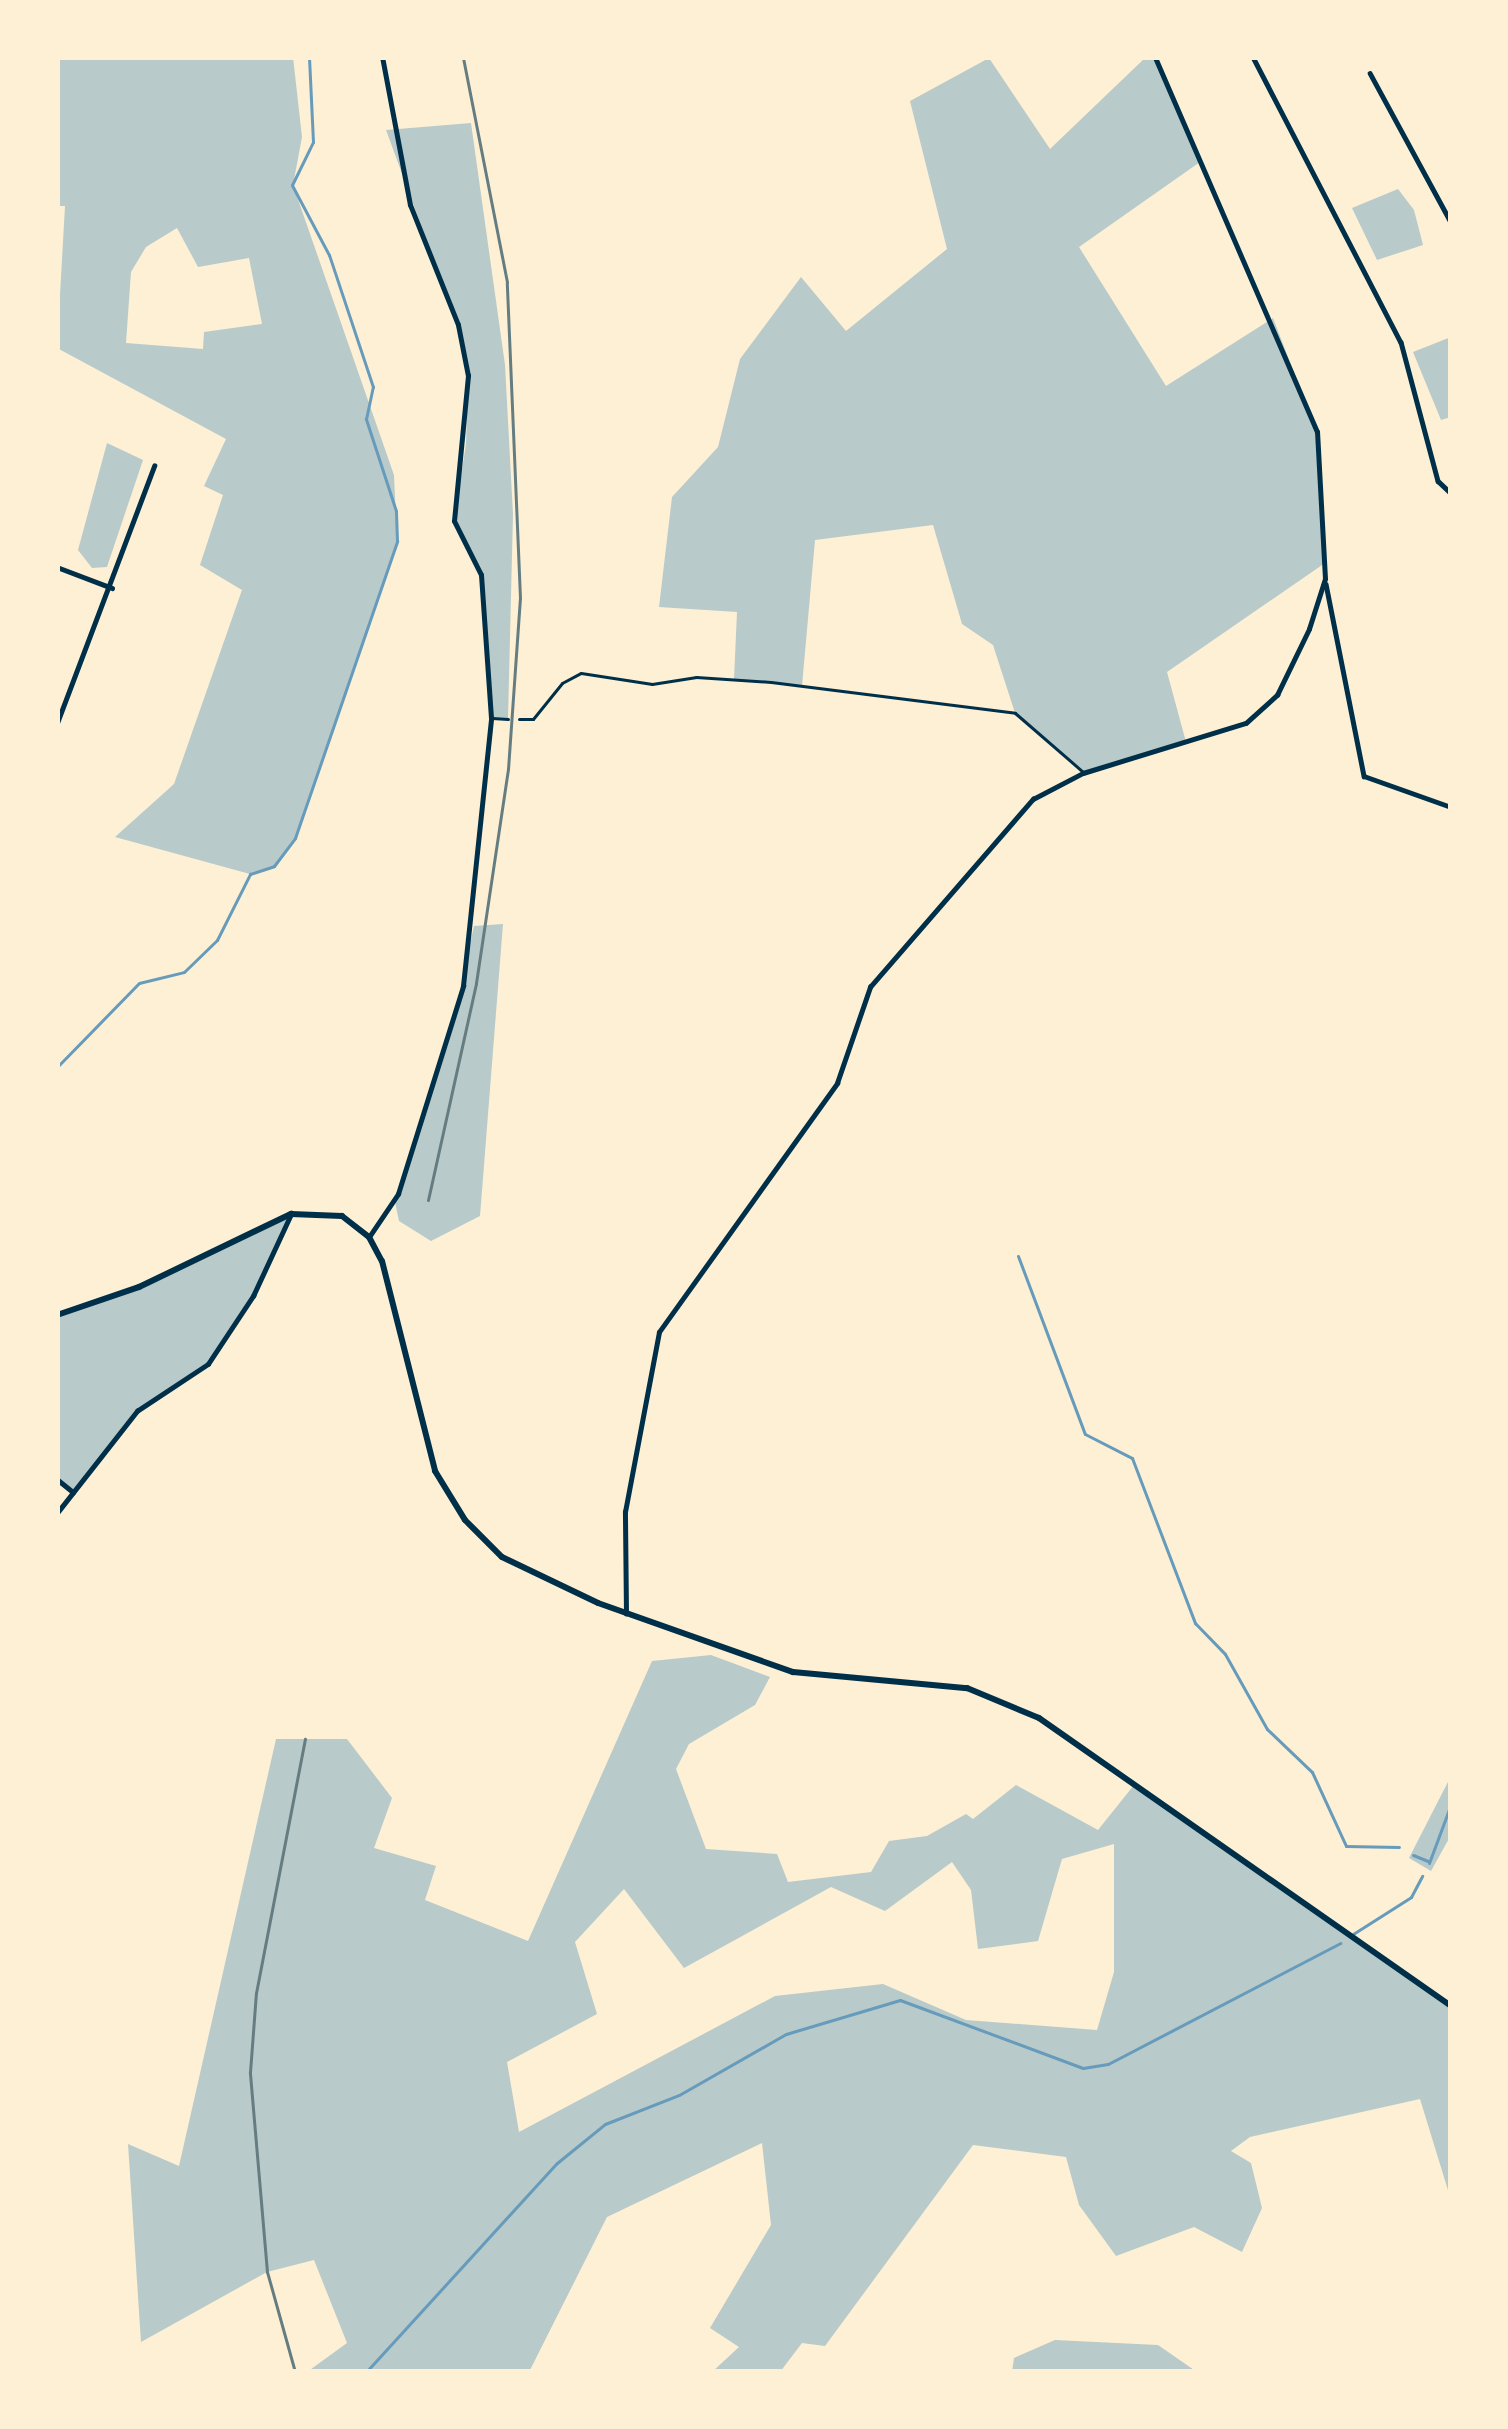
<!DOCTYPE html>
<html>
<head>
<meta charset="utf-8">
<style>
	body { margin:0 }
	#map { position:relative; width:1508px; height:2429px; overflow:hidden; background:#fdf0d5; font-family:"Work Sans",sans-serif }
	div>[style] { position:absolute }
	.green>* { inset:0; background:#b9caca }
	.stream>* { height:3px; margin:-1.5px; padding:0 1.5px; transform-origin:1.5px; border-radius:1.5px; background:#669bbc }
	.service>* { height:3px; margin:-1.5px; padding:0 1.5px; transform-origin:1.5px; border-radius:1.5px; background:#003049 }
	.minor>* { height:4.5px; margin:-2.25px; padding:0 2.25px; transform-origin:2.25px; border-radius:2.25px; background:#003049 }
	.tertiary>* { height:6px; margin:-3px; padding:0 3px; transform-origin:3px; border-radius:3px; background:#003049 }
	.rail>* { height:3px; margin:-1.5px; padding:0 1.5px; transform-origin:1.5px; border-radius:1.5px; background:#657d81 }
	span { translate:-50% -50%; white-space:nowrap; text-align:center; line-height:1.15; -webkit-text-stroke:10px #fdf0d5; paint-order:stroke }
	.frame { position:absolute; inset:0; border:60px solid #fdf0d5; pointer-events:none }
</style>
</head>
<body>
<div id="map">
	<div class="green">
		<i style="clip-path:polygon(evenodd,57px 57px,293px 57px,302px 137px,293px 185px,394px 475px,397px 541px,295px 838px,274px 866px,250px 874px,115px 837px,174px 784px,242px 590px,200px 565px,223px 495px,204px 486px,226px 439px,57px 348px,65px 206px,57px 206px,57px 57px,177px 228px,198px 267px,249px 258px,262px 324px,204px 332px,203px 349px,126px 343px,131px 272px,146px 247px,177px 228px)"></i>
		<i style="clip-path:polygon(1146px 57px,1155px 57px,1200px 162px,1079px 247px,1166px 386px,1273px 318px,1317px 432px,1325px 563px,1167px 672px,1186px 742px,1083px 773px,1015px 713px,993px 645px,962px 624px,933px 525px,815px 540px,802px 686px,734px 679px,737px 612px,659px 607px,672px 497px,718px 447px,740px 359px,801px 277px,846px 331px,947px 249px,910px 101px,989px 58px,1050px 149px)"></i>
		<i style="clip-path:polygon(471px 123px,505px 365px,513px 514px,508px 719px,491px 718px,481px 575px,454px 521px,466px 444px,468px 376px,458px 326px,386px 130px)"></i>
		<i style="clip-path:polygon(1398px 189px,1414px 210px,1423px 245px,1377px 260px,1352px 208px)"></i>
		<i style="clip-path:polygon(1451px 337px,1451px 417px,1441px 420px,1413px 352px)"></i>
		<i style="clip-path:polygon(107px 443px,143px 460px,107px 567px,92px 568px,78px 550px)"></i>
		<i style="clip-path:polygon(503px 924px,480px 1216px,431px 1241px,399px 1221px,395px 1202px,448px 1044px,474px 926px)"></i>
		<i style="clip-path:polygon(291px 1214px,253px 1296px,208px 1364px,137px 1411px,73px 1492px,57px 1479px,57px 1315px,139px 1287px)"></i>
		<i style="clip-path:polygon(evenodd,711px 1655px,770px 1677px,755px 1705px,689px 1744px,676px 1769px,706px 1849px,777px 1854px,788px 1882px,871px 1872px,889px 1841px,927px 1836px,966px 1814px,973px 1819px,1016px 1785px,1098px 1830px,1134px 1785px,1451px 2006px,1451px 2200px,1420px 2099px,1250px 2137px,1231px 2151px,1251px 2163px,1262px 2208px,1242px 2252px,1194px 2227px,1116px 2256px,1079px 2205px,1066px 2157px,973px 2145px,825px 2346px,802px 2343px,780px 2372px,712px 2372px,739px 2347px,710px 2328px,771px 2225px,762px 2143px,607px 2217px,529px 2372px,307px 2372px,347px 2343px,314px 2260px,267px 2272px,141px 2342px,128px 2144px,179px 2166px,276px 1739px,347px 1739px,392px 1798px,374px 1848px,436px 1866px,425px 1900px,528px 1941px,652px 1661px,711px 1655px,1114px 1844px,1114px 1972px,1097px 2030px,966px 2020px,883px 1984px,775px 1996px,519px 2132px,507px 2062px,597px 2014px,575px 1942px,624px 1889px,684px 1968px,831px 1887px,885px 1911px,952px 1862px,971px 1890px,978px 1949px,1038px 1941px,1062px 1859px,1114px 1844px)"></i>
		<i style="clip-path:polygon(1451px 1776px,1451px 1835px,1431px 1871px,1409px 1858px)"></i>
		<i style="clip-path:polygon(1055px 2340px,1158px 2345px,1197px 2372px,1012px 2372px,1014px 2358px)"></i>
	</div>
	<div class="stream">
		<i style="left:57px;top:1067px;width:117px;rotate:-45.7deg"></i>
		<i style="left:139px;top:983px;width:46px;rotate:-13.7deg"></i>
		<i style="left:184px;top:972px;width:46px;rotate:-44.1deg"></i>
		<i style="left:217px;top:940px;width:74px;rotate:-63.4deg"></i>
		<i style="left:250px;top:874px;width:25px;rotate:-18deg"></i>
		<i style="left:274px;top:866px;width:35px;rotate:-53deg"></i>
		<i style="left:295px;top:838px;width:314px;rotate:-71deg"></i>
		<i style="left:397px;top:541px;width:30px;rotate:-92deg"></i>
		<i style="left:396px;top:511px;width:97px;rotate:-108.1deg"></i>
		<i style="left:366px;top:419px;width:33px;rotate:-78deg"></i>
		<i style="left:373px;top:387px;width:139px;rotate:-108.4deg"></i>
		<i style="left:329px;top:255px;width:79px;rotate:-117.9deg"></i>
		<i style="left:292px;top:185px;width:48px;rotate:-64deg"></i>
		<i style="left:313px;top:142px;width:85px;rotate:-92.7deg"></i>
		<i style="left:1018px;top:1256px;width:190px;rotate:69.4deg"></i>
		<i style="left:1085px;top:1434px;width:53px;rotate:27.1deg"></i>
		<i style="left:1132px;top:1458px;width:177px;rotate:69.1deg"></i>
		<i style="left:1195px;top:1623px;width:43px;rotate:45.9deg"></i>
		<i style="left:1225px;top:1654px;width:86px;rotate:60.8deg"></i>
		<i style="left:1267px;top:1729px;width:62px;rotate:43.7deg"></i>
		<i style="left:1312px;top:1772px;width:81px;rotate:65.3deg"></i>
		<i style="left:1346px;top:1846px;width:53px;rotate:1.1deg"></i>
		<i style="left:1413px;top:1855px;width:16px;rotate:22deg"></i>
		<i style="left:1429px;top:1863px;width:63px;rotate:-69.6deg"></i>
		<i style="left:1353px;top:1934px;width:69px;rotate:-32.5deg"></i>
		<i style="left:1411px;top:1897px;width:24px;rotate:-62deg"></i>
		<i style="left:366px;top:2372px;width:283px;rotate:-47.6deg"></i>
		<i style="left:557px;top:2163px;width:62px;rotate:-39.1deg"></i>
		<i style="left:605px;top:2124px;width:79px;rotate:-21.4deg"></i>
		<i style="left:679px;top:2095px;width:123px;rotate:-29.7deg"></i>
		<i style="left:786px;top:2034px;width:119px;rotate:-16.6deg"></i>
		<i style="left:900px;top:2000px;width:195px;rotate:20.4deg"></i>
		<i style="left:1083px;top:2068px;width:25px;rotate:-9deg"></i>
		<i style="left:1108px;top:2064px;width:262px;rotate:-27.5deg"></i>
	</div>
	<div class="service">
		<i style="left:492px;top:718px;width:16px;rotate:4deg"></i>
		<i style="left:519px;top:719px;width:14px"></i>
		<i style="left:533px;top:719px;width:46px;rotate:-51.1deg"></i>
		<i style="left:562px;top:683px;width:21px;rotate:-28deg"></i>
		<i style="left:581px;top:673px;width:72px;rotate:8.8deg"></i>
		<i style="left:652px;top:684px;width:45px;rotate:-9deg"></i>
		<i style="left:696px;top:677px;width:75px;rotate:3.8deg"></i>
		<i style="left:771px;top:682px;width:246px;rotate:7.2deg"></i>
		<i style="left:1015px;top:713px;width:89px;rotate:40.9deg"></i>
	</div>
	<div class="minor">
		<i style="left:1253px;top:57px;width:321px;rotate:62.6deg"></i>
		<i style="left:1401px;top:342px;width:144px;rotate:75.1deg"></i>
		<i style="left:1438px;top:481px;width:18px;rotate:43deg"></i>
		<i style="left:1370px;top:73px;width:170px;rotate:61.5deg"></i>
		<i style="left:57px;top:567px;width:59px;rotate:20.9deg"></i>
		<i style="left:1326px;top:584px;width:196px;rotate:78.8deg"></i>
		<i style="left:1364px;top:776px;width:92px;rotate:19.6deg"></i>
		<i style="left:57px;top:723px;width:275px;rotate:-69.3deg"></i>
		<i style="left:369px;top:1237px;width:52px;rotate:-56deg"></i>
		<i style="left:398px;top:1194px;width:218px;rotate:-72.6deg"></i>
		<i style="left:463px;top:986px;width:269px;rotate:-84deg"></i>
		<i style="left:491px;top:718px;width:143px;rotate:-94deg"></i>
		<i style="left:481px;top:575px;width:60px;rotate:-116.6deg"></i>
		<i style="left:454px;top:521px;width:146px;rotate:-84.5deg"></i>
		<i style="left:468px;top:376px;width:52px;rotate:-101.1deg"></i>
		<i style="left:458px;top:325px;width:129px;rotate:-111.8deg"></i>
		<i style="left:410px;top:205px;width:151px;rotate:-100.7deg"></i>
		<i style="left:57px;top:1479px;width:21px;rotate:39deg"></i>
		<i style="left:57px;top:1513px;width:130px;rotate:-51.9deg"></i>
		<i style="left:137px;top:1411px;width:85px;rotate:-33.5deg"></i>
		<i style="left:208px;top:1364px;width:82px;rotate:-56.5deg"></i>
		<i style="left:253px;top:1296px;width:90px;rotate:-65.1deg"></i>
		<i style="left:626px;top:1614px;width:102px;rotate:-90.6deg"></i>
		<i style="left:625px;top:1512px;width:183px;rotate:-79.3deg"></i>
		<i style="left:659px;top:1332px;width:306px;rotate:-54.4deg"></i>
		<i style="left:837px;top:1083px;width:102px;rotate:-71deg"></i>
		<i style="left:870px;top:987px;width:249px;rotate:-49.1deg"></i>
		<i style="left:1033px;top:799px;width:56px;rotate:-27.5deg"></i>
		<i style="left:1083px;top:773px;width:170px;rotate:-17.1deg"></i>
		<i style="left:1246px;top:723px;width:42px;rotate:-42.1deg"></i>
		<i style="left:1277px;top:695px;width:73px;rotate:-64.1deg"></i>
		<i style="left:1309px;top:629px;width:52px;rotate:-72.3deg"></i>
		<i style="left:1325px;top:579px;width:147px;rotate:-93.1deg"></i>
		<i style="left:1317px;top:432px;width:408px;rotate:-113.4deg"></i>
	</div>
	<div class="tertiary">
		<i style="left:57px;top:1315px;width:87px;rotate:-18.9deg"></i>
		<i style="left:139px;top:1287px;width:169px;rotate:-25.7deg"></i>
		<i style="left:291px;top:1214px;width:51px;rotate:2.2deg"></i>
		<i style="left:342px;top:1216px;width:34px;rotate:38deg"></i>
		<i style="left:369px;top:1237px;width:27px;rotate:62deg"></i>
		<i style="left:382px;top:1261px;width:217px;rotate:75.8deg"></i>
		<i style="left:435px;top:1471px;width:57px;rotate:58.5deg"></i>
		<i style="left:465px;top:1520px;width:52px;rotate:45deg"></i>
		<i style="left:502px;top:1557px;width:106px;rotate:25.6deg"></i>
		<i style="left:598px;top:1603px;width:207px;rotate:19.5deg"></i>
		<i style="left:793px;top:1672px;width:175px;rotate:5.3deg"></i>
		<i style="left:967px;top:1688px;width:78px;rotate:22.6deg"></i>
		<i style="left:1039px;top:1718px;width:503px;rotate:34.95deg"></i>
	</div>
	<div class="rail">
		<i style="left:428px;top:1200px;width:222px;rotate:-77.5deg"></i>
		<i style="left:476px;top:983px;width:216px;rotate:-81.5deg"></i>
		<i style="left:508px;top:769px;width:171px;rotate:-86deg"></i>
		<i style="left:520px;top:598px;width:316px;rotate:-92.4deg"></i>
		<i style="left:507px;top:282px;width:229px;rotate:-101.1deg"></i>
		<i style="left:295px;top:2372px;width:104px;rotate:-105.6deg"></i>
		<i style="left:267px;top:2272px;width:201px;rotate:-94.9deg"></i>
		<i style="left:250px;top:2072px;width:79px;rotate:-85.7deg"></i>
		<i style="left:256px;top:1993px;width:259px;rotate:-79.1deg"></i>
	</div>
	<div class="frame"></div>
</div>
</body>
</html>
